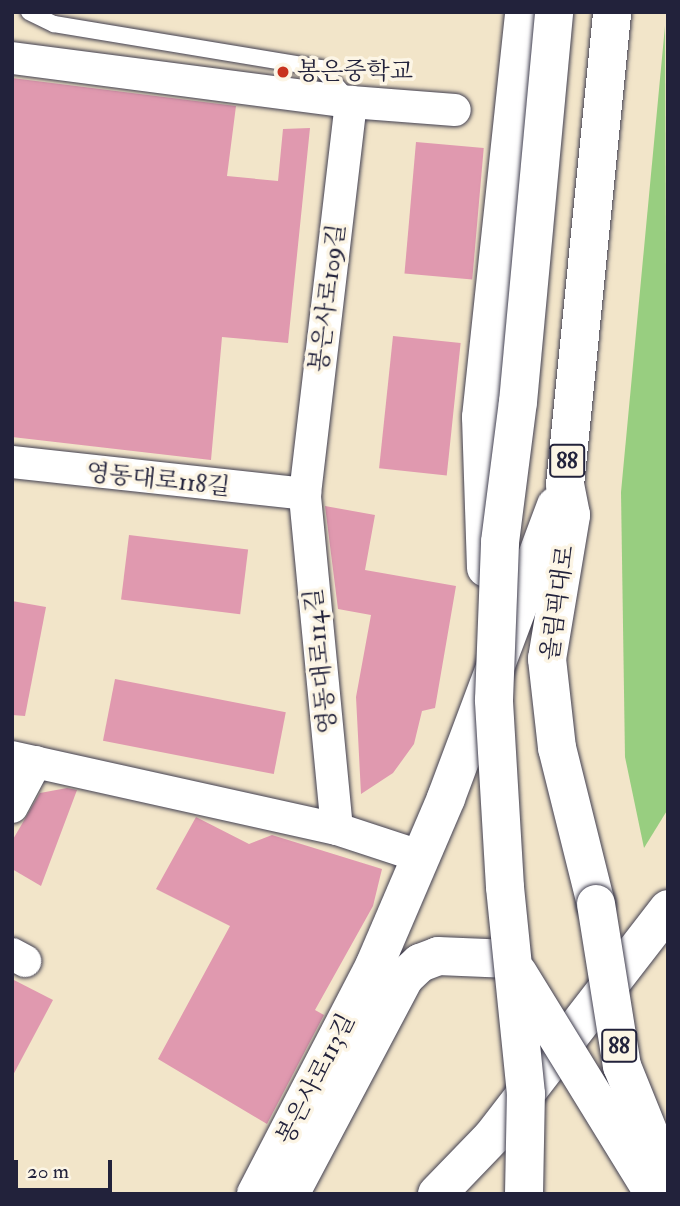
<!DOCTYPE html>
<html>
<head>
<meta charset="utf-8">
<style>
	body { margin:0 }
	#map { position:relative; width:680px; height:1206px; overflow:hidden; background:#f2e5c9; font-family:"IM FELL Double Pica","Noto Serif KR",serif }
	div>[style] { position:absolute }
	.green>* { inset:0; background:#98ce80 }
	.building>* { inset:0; background:#e099af; transform-origin:0 0 }
	.roads { filter:drop-shadow(0 0 2px #413f50) drop-shadow(0 0 2px #413f50) }
	.lane>* { height:16px; margin:-8px; padding:0 8px; transform-origin:8px; border-radius:8px; background:#fff }
	.street>* { height:32px; margin:-16px; padding:0 16px; transform-origin:16px; border-radius:16px; background:#fff }
	.secondary>* { height:38px; margin:-19px; padding:0 19px; transform-origin:19px; border-radius:19px; background:#fff }
	.highway>* { height:38px; margin:-19px; padding:0 19px; transform-origin:19px; border-radius:19px; background:#fff }
	.bridges { filter:drop-shadow(0 0 2px #413f50) drop-shadow(0 0 2px #413f50) }
	.highway-bridge>* { height:38px; margin:-19px; padding:0 19px; transform-origin:19px; border-radius:19px; background:#fff }
	.dots>* { width:19px; height:19px; translate:-50% -50%; box-sizing:border-box; border:4px solid #fcf5e5; border-radius:50% }
	span { translate:-50% -50%; white-space:nowrap; text-align:center; line-height:1.15; -webkit-text-stroke:7px #fcf5e5; paint-order:stroke }
	.shield-label span { padding:2px 5px; background:#fcf5e5; border:2px solid; border-radius:5px; -webkit-text-stroke-width:0 }
	.shield-label { font-size:23px; color:#22223b; font-weight:700 }
	.poi-label { font-size:24px; color:#22223b }
	.left { translate:0 -50%; text-align:left }
	.street-label { font-size:24px; color:#22223b }
	.frame { position:absolute; inset:0; border:14px solid #22223b; pointer-events:none }
	.scale { position:absolute; left:14px; top:1160px; width:98px; height:32px; box-sizing:border-box; border:4px solid #22223b; border-top:0; padding-left:9px; font-size:21px; line-height:24px; white-space:nowrap; color:#22223b; -webkit-text-stroke:5px #fcf5e5; paint-order:stroke }
</style>
</head>
<body>
<div id="map">
	<div class="green">
		<i style="clip-path:polygon(665px 26px,668px 809px,644px 848px,625px 757px,621px 492px)"></i>
	</div>
	<div class="building">
		<i style="clip-path:polygon(12px 78px,236px 106px,227px 176px,278px 181px,283px 129px,310px 128px,288px 343px,222px 337px,211px 460px,12px 437px)"></i>
		<i style="left:416px;top:142px;width:68px;height:132px;rotate:5deg"></i>
		<i style="left:393px;top:336px;width:68px;height:133px;rotate:6deg"></i>
		<i style="clip-path:polygon(325px 506px,375px 515px,365px 570px,456px 586px,435px 708px,422px 711px,414px 744px,393px 773px,361px 794px,356px 697px,371px 615px,338px 609px)"></i>
		<i style="left:129px;top:535px;width:120px;height:65px;rotate:7deg"></i>
		<i style="clip-path:polygon(12px 601px,46px 607px,25px 716px,12px 715px)"></i>
		<i style="left:115px;top:679px;width:174px;height:63px;rotate:11deg"></i>
		<i style="clip-path:polygon(67px 788px,77px 790px,41px 886px,12px 869px,12px 841px,40px 793px)"></i>
		<i style="clip-path:polygon(196px 817px,249px 844px,272px 835px,382px 869px,373px 906px,315px 1010px,324px 1015px,267px 1124px,158px 1059px,230px 926px,156px 889px)"></i>
		<i style="clip-path:polygon(12px 979px,53px 1000px,12px 1077px)"></i>
	</div>
	<div class="roads">
		<div class="lane">
			<i style="left:29px;top:12px;width:28px;rotate:26deg"></i>
			<i style="left:54px;top:24px;width:271px;rotate:9.4deg"></i>
			<i style="left:321px;top:68px;width:43px;rotate:48.8deg"></i>
		</div>
		<div class="street">
			<i style="left:12px;top:58px;width:342px;rotate:7.4deg"></i>
			<i style="left:351px;top:102px;width:104px;rotate:4.4deg"></i>
			<i style="left:12px;top:462px;width:295px;rotate:6.2deg"></i>
			<i style="left:12px;top:757px;width:333px;rotate:12.5deg"></i>
			<i style="left:337px;top:829px;width:89px;rotate:18.2deg"></i>
			<i style="left:12px;top:807px;width:51px;rotate:-61.9deg"></i>
			<i style="left:337px;top:829px;width:337px;rotate:-95.5deg"></i>
			<i style="left:305px;top:494px;width:395px;rotate:-83.3deg"></i>
			<i style="left:12px;top:954px;width:15px;rotate:28deg"></i>
		</div>
		<div class="secondary">
			<i style="left:256px;top:1194px;width:259px;rotate:-62.6deg"></i>
		</div>
		<div class="highway">
			<i style="left:486px;top:568px;width:151px;rotate:-91.9deg"></i>
			<i style="left:481px;top:417px;width:407px;rotate:-83.9deg"></i>
			<i style="left:596px;top:904px;width:161px;rotate:-104deg"></i>
			<i style="left:557px;top:748px;width:90px;rotate:-96.4deg"></i>
			<i style="left:547px;top:659px;width:146px;rotate:-80.5deg"></i>
			<i style="left:571px;top:515px;width:31px;rotate:-101deg"></i>
			<i style="left:565px;top:485px;width:475px;rotate:-84.3deg"></i>
			<i style="left:375px;top:964px;width:181px;rotate:-66.8deg"></i>
			<i style="left:446px;top:798px;width:312px;rotate:-69.4deg"></i>
			<i style="left:290px;top:1194px;width:246px;rotate:-62.1deg"></i>
			<i style="left:405px;top:977px;width:21px;rotate:-43deg"></i>
			<i style="left:420px;top:963px;width:19px;rotate:-21deg"></i>
			<i style="left:438px;top:956px;width:72px;rotate:2.4deg"></i>
			<i style="left:437px;top:1194px;width:79px;rotate:-46deg"></i>
			<i style="left:492px;top:1137px;width:288px;rotate:-52.3deg"></i>
		</div>
	</div>
	<div class="bridges">
		<div class="highway-bridge">
			<i style="left:596px;top:904px;width:164px;rotate:80.9deg"></i>
			<i style="left:622px;top:1066px;width:123px;rotate:68deg"></i>
			<i style="left:518px;top:973px;width:259px;rotate:58.4deg"></i>
			<i style="left:524px;top:1194px;width:100px;rotate:-88.9deg"></i>
			<i style="left:526px;top:1094px;width:208px;rotate:-95.8deg"></i>
			<i style="left:505px;top:887px;width:187px;rotate:-93.4deg"></i>
			<i style="left:494px;top:700px;width:158px;rotate:-87.8deg"></i>
			<i style="left:500px;top:542px;width:141px;rotate:-82.7deg"></i>
			<i style="left:518px;top:402px;width:392px;rotate:-84.7deg"></i>
		</div>
	</div>
	<div class="dots">
		<i style="left:283px;top:72px;background:#c8321e"></i>
	</div>
	<div class="shield-label">
		<span style="left:567px;top:461px">88</span>
		<span style="left:619px;top:1046px">88</span>
	</div>
	<div class="poi-label">
		<span class="left" style="left:297px;top:72px">봉은중학교</span>
	</div>
	<div class="street-label">
		<span style="left:328px;top:298px;rotate:-83deg">봉은사로109길</span>
		<span style="left:158px;top:480px;rotate:6deg">영동대로118길</span>
		<span style="left:558px;top:603px;rotate:-82deg">올림픽대로</span>
		<span style="left:321px;top:661px;rotate:-96deg">영동대로114길</span>
		<span style="left:316px;top:1079px;rotate:-63deg">봉은사로113길</span>
	</div>
	<div class="frame"></div>
	<div class="scale">20 m</div>
</div>
</body>
</html>
